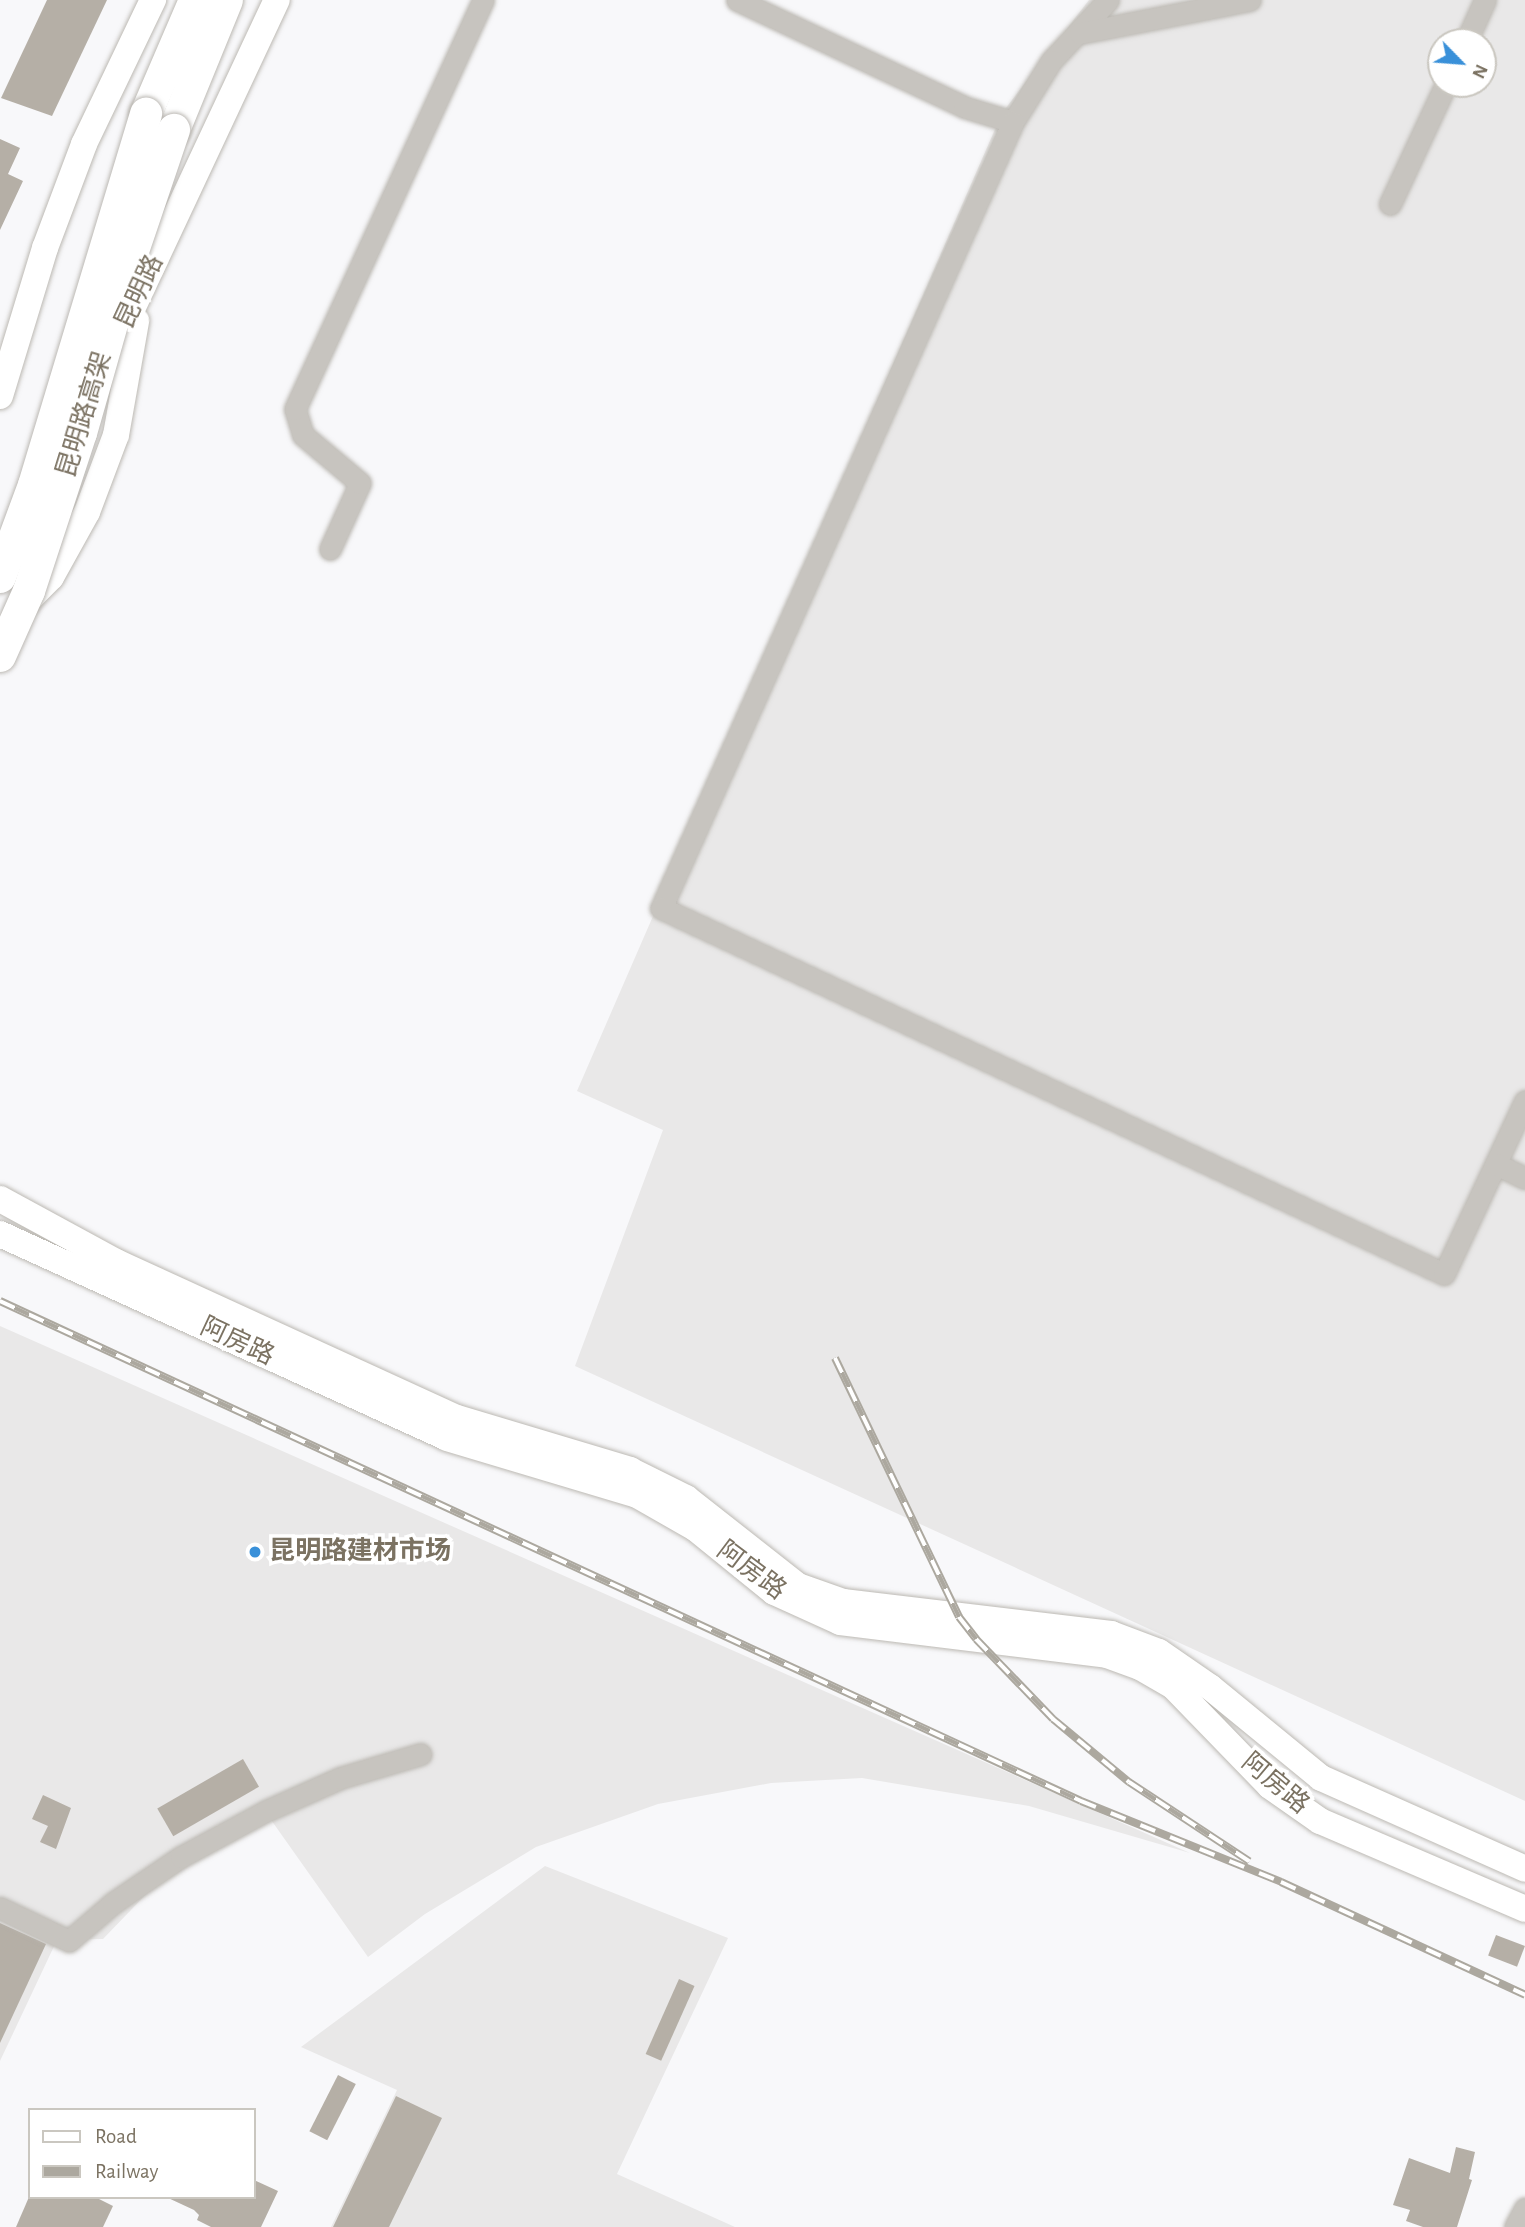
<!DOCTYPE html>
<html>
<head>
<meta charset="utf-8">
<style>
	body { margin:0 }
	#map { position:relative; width:1525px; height:2227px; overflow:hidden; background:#f8f8fa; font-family:"Alegreya Sans","Noto Sans SC",sans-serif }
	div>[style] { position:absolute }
	.built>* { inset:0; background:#e9e8e8 }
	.building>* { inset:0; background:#b5afa6; transform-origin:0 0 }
	.roads { filter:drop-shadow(0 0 2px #bcb9b3) drop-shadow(0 0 2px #bcb9b3) }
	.minor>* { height:21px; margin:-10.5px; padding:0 10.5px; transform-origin:10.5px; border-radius:10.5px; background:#c7c4bf }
	.major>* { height:26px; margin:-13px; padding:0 13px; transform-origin:13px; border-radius:13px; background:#fff }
	.highway>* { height:32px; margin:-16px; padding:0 16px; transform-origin:16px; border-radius:16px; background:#fff }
	.rail>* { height:8px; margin-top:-4px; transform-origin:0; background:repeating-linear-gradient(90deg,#fff 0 16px,#aca89f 0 32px); box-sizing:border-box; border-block:2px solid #aca89f }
	.bridges { filter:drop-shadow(0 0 2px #bbb8b3) drop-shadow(0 0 2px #bbb8b3) }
	.highway-bridge>* { height:32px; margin:-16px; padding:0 16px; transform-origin:16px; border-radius:16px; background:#fff }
	.dots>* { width:19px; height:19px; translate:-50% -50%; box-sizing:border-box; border:4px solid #fff; border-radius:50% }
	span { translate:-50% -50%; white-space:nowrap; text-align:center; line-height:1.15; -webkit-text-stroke:7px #fff; paint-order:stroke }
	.street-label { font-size:26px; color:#7b7262 }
	.poi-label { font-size:26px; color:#7b7262; font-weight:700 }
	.left { translate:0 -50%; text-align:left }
	.legend { position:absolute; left:28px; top:2108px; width:228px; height:91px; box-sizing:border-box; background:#fff; border:2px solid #cac7c0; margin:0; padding:9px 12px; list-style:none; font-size:21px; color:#7b7262 }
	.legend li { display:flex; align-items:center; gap:14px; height:35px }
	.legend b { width:35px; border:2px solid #cac7c0 }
	.north { position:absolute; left:1427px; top:28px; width:70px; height:70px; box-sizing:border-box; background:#fff; border:2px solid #cac7c0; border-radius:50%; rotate:115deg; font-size:19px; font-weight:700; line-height:28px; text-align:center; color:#7b7262 }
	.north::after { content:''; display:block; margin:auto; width:24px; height:32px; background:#3990d9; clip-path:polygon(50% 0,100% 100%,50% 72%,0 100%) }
</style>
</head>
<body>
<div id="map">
	<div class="built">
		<i style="clip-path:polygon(evenodd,1089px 0,1525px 0,1525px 1801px,575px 1366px,663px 1130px,577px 1091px,1002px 113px,1089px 0,1441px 42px,1483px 42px,1483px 84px,1441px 84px,1441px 42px)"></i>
		<i style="clip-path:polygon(0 1326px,1190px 1853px,1029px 1806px,862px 1778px,771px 1783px,658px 1804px,536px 1847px,425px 1914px,368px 1957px,269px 1817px,157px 1883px,103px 1939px,57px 1940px,0 2061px)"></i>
		<i style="clip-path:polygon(545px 1866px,728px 1938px,617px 2174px,735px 2227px,331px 2227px,397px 2090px,301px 2047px)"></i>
	</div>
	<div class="building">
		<i style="clip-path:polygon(47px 0,107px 0,52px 116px,1px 98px)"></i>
		<i style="clip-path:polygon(0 139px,20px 148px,8px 174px,23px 181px,0 230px)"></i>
		<i style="left:243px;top:1759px;width:32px;height:99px;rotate:60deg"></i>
		<i style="clip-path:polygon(43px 1795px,71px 1808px,56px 1849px,40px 1842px,48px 1826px,32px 1819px)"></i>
		<i style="clip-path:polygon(0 1923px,46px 1944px,0 2043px)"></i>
		<i style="left:1496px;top:1935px;width:31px;height:22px;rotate:21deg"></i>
		<i style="left:679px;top:1979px;width:17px;height:82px;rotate:24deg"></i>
		<i style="left:338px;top:2075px;width:20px;height:63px;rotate:27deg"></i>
		<i style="clip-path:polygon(396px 2096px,442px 2118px,389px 2227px,333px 2227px)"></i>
		<i style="clip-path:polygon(1456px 2147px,1475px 2152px,1469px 2179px,1472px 2180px,1457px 2227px,1423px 2227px,1406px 2221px,1410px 2210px,1393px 2205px,1409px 2158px,1450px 2173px)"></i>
		<i style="clip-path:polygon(254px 2180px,278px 2191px,261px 2227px,211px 2227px,197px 2220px,199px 2215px,194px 2210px,166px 2197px,254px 2197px)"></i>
		<i style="clip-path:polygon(29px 2197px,95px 2197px,113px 2206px,103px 2227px,16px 2227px)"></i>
	</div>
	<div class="roads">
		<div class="minor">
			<i style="left:737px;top:0;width:251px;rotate:25.2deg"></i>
			<i style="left:964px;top:107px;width:51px;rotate:17deg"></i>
			<i style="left:1108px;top:0;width:83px;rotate:133.1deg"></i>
			<i style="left:1051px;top:61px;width:72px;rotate:121.9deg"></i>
			<i style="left:1013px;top:122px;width:861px;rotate:114.12deg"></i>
			<i style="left:661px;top:908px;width:864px;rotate:25.05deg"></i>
			<i style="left:1444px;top:1274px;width:191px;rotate:-64.9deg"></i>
			<i style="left:1080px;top:33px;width:173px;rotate:-11deg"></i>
			<i style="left:1466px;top:42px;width:46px;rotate:-65.7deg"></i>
			<i style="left:1390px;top:204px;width:132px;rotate:-65deg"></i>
			<i style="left:330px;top:549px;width:72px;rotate:-65.6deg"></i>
			<i style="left:360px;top:483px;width:75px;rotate:-139.9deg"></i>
			<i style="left:303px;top:435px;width:27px;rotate:-107deg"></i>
			<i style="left:295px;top:409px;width:450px;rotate:-65.3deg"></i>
			<i style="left:1496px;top:1164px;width:32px;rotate:26deg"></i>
			<i style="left:0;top:1908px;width:76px;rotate:25.6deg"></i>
			<i style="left:69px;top:1941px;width:58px;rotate:-40.8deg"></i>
			<i style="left:113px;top:1903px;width:82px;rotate:-34.1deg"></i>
			<i style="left:181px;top:1857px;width:97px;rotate:-28.4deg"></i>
			<i style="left:266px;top:1811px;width:81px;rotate:-24deg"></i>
			<i style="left:340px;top:1778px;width:84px;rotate:-16.5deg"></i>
			<i style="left:1515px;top:2227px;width:21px;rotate:-62deg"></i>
		</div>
		<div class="major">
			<i style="left:118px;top:339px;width:374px;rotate:-64.9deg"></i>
			<i style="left:0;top:396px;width:155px;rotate:-73.1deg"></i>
			<i style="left:45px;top:248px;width:111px;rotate:-69.4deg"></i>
			<i style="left:84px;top:144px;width:160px;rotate:-64.4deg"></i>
			<i style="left:26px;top:602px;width:35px;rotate:-45deg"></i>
			<i style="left:51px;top:577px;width:74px;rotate:-61deg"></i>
			<i style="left:87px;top:512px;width:82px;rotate:-69.4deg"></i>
			<i style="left:116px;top:435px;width:116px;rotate:-80deg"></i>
			<i style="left:0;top:1199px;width:132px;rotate:28.5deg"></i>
			<i style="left:116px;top:1262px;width:375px;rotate:24.6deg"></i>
			<i style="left:457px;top:1418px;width:181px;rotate:16.7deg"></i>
			<i style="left:630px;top:1470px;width:63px;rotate:26.6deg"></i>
			<i style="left:686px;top:1498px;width:142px;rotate:38.2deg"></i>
			<i style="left:798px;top:1586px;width:48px;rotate:19.6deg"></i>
			<i style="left:843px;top:1602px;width:270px;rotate:6.8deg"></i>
			<i style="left:1111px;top:1634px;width:51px;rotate:20.6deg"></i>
			<i style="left:1159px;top:1652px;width:62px;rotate:34.5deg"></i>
			<i style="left:1210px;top:1687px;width:144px;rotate:39.3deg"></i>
			<i style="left:1321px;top:1778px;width:223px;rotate:24deg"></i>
			<i style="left:0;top:1234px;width:491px;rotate:24.5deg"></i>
			<i style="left:447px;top:1438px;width:198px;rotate:16.7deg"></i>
			<i style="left:637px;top:1495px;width:67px;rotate:29.6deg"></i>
			<i style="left:695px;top:1528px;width:102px;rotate:39deg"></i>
			<i style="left:774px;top:1592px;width:72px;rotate:24.4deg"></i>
			<i style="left:840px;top:1622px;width:269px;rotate:7deg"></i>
			<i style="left:1107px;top:1655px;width:35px;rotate:20deg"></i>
			<i style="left:1140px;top:1667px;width:38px;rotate:30deg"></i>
			<i style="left:1173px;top:1686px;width:139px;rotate:45.9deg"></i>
			<i style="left:1270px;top:1786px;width:61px;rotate:35deg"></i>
			<i style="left:1320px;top:1821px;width:223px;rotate:23.2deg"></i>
		</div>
		<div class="highway">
			<i style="left:146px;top:114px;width:124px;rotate:-66.7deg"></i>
			<i style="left:174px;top:130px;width:140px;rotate:-67.8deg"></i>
		</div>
	</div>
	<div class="rail">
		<i style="left:0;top:1301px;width:1191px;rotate:24.82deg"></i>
		<i style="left:1081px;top:1801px;width:216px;rotate:22deg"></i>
		<i style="left:1281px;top:1882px;width:269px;rotate:24.8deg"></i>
		<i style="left:835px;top:1358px;width:287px;rotate:64.4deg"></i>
		<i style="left:959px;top:1617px;width:28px;rotate:52deg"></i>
		<i style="left:976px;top:1639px;width:111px;rotate:46.1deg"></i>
		<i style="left:1053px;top:1719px;width:99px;rotate:39.7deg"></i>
		<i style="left:1129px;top:1782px;width:144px;rotate:33.4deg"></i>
	</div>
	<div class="bridges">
		<div class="highway-bridge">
			<i style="left:0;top:577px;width:98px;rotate:-69.7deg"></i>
			<i style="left:34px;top:485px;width:388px;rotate:-73.2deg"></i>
			<i style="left:0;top:656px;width:71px;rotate:-66deg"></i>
			<i style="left:29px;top:591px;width:166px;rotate:-71.8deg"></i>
			<i style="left:81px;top:433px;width:189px;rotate:-74.1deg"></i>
			<i style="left:133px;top:251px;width:128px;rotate:-71.3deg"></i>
		</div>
	</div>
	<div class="dots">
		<i style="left:255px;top:1552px;background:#3990d9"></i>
	</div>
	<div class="street-label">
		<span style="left:140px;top:292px;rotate:-65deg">昆明路</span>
		<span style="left:85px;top:415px;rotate:-73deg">昆明路高架</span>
		<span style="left:237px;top:1342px;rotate:25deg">阿房路</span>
		<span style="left:751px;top:1571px;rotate:37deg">阿房路</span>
		<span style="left:1275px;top:1784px;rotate:40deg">阿房路</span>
	</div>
	<div class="poi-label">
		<span class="left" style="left:269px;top:1552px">昆明路建材市场</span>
	</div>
	<ul class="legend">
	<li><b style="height:9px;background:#fff"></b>Road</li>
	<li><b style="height:9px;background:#aca89f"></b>Railway</li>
	</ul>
	<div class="north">N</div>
</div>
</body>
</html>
